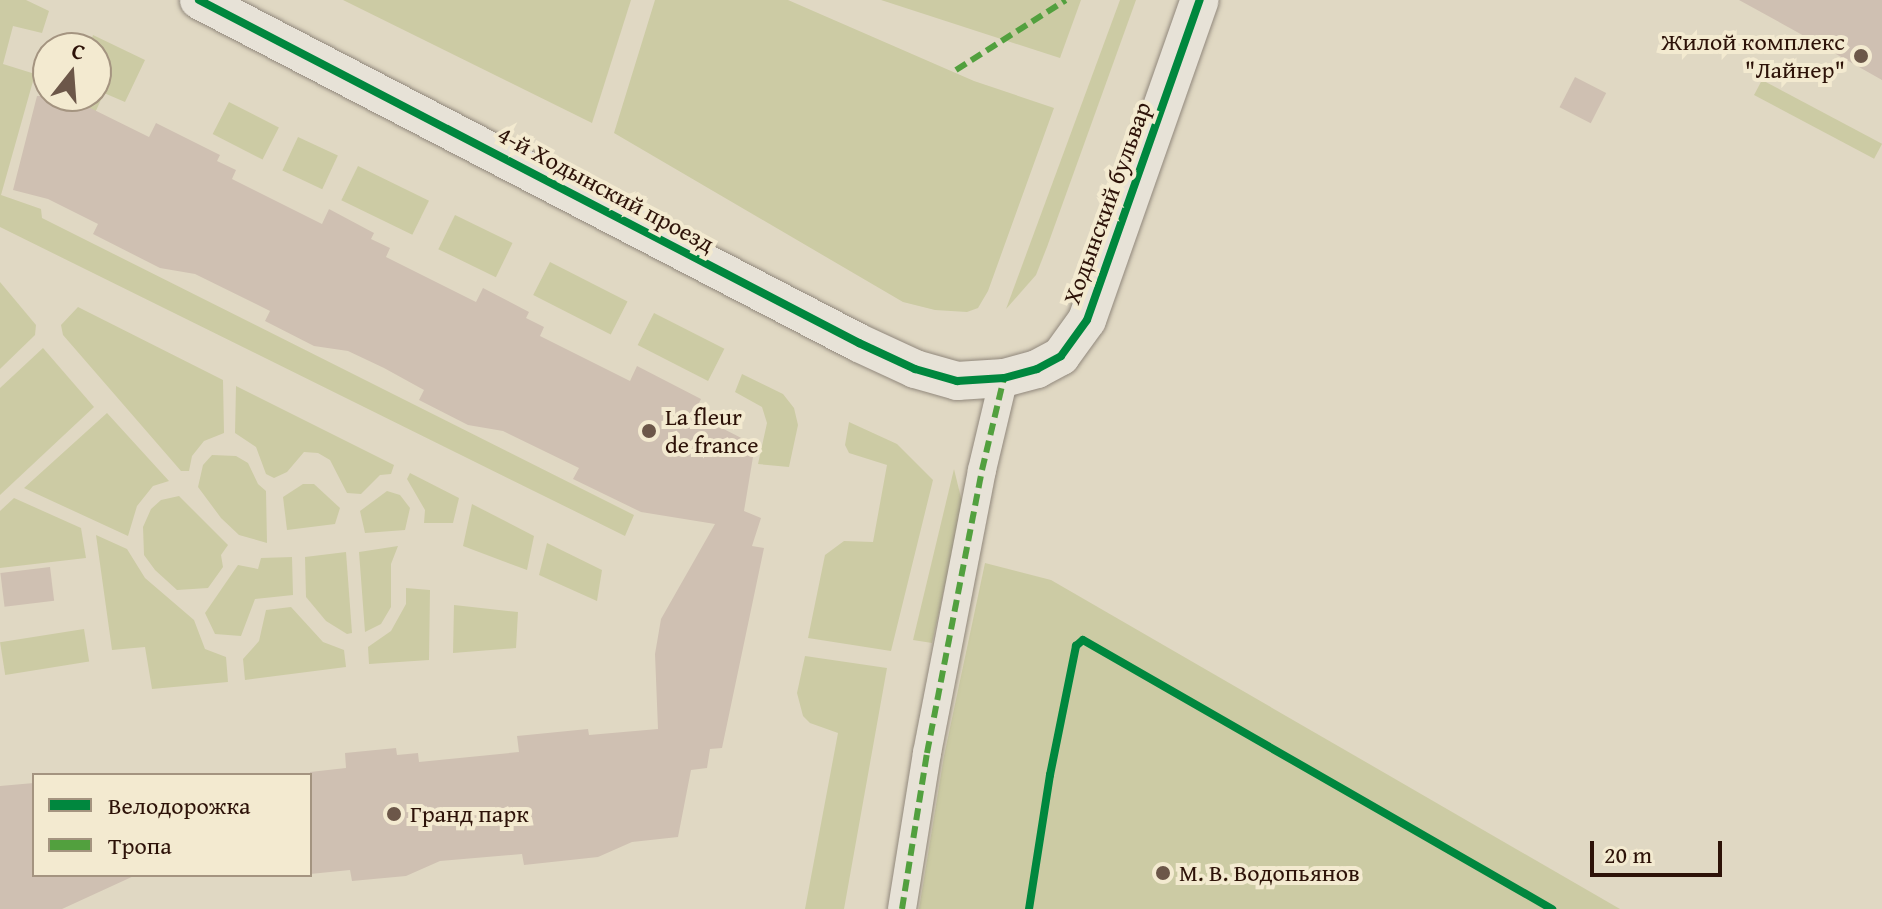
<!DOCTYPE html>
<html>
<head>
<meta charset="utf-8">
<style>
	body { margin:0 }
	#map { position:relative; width:1882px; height:909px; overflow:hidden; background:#e0d8c3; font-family:"Gentium Book Plus",serif }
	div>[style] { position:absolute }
	.green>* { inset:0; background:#cccba4; transform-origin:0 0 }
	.building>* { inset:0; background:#cfc0b2; transform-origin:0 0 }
	.roads { filter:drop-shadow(0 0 2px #91887c) drop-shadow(0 0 2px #91887c) }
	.pedestrian>* { height:28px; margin:-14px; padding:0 14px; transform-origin:14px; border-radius:14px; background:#e7e2d7 }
	.minor>* { height:38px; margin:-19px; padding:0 19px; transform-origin:19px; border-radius:19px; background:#e7e2d7 }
	.quiet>* { height:6px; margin-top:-3px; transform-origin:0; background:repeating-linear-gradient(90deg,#52a03e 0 12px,transparent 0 18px) }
	.cycleway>* { height:8px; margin:-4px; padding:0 4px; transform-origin:4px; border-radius:4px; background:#00873e }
	.dots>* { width:22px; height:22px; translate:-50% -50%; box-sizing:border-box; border:4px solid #f3ead0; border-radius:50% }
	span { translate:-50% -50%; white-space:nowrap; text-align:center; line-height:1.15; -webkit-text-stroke:8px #f3ead0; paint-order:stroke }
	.poi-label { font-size:24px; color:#2d1208 }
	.right { translate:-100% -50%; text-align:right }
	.left { translate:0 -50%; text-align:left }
	.street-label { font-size:24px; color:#2d1208 }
	.legend { position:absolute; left:32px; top:773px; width:280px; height:104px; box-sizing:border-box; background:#f3ead0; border:2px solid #a49480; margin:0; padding:10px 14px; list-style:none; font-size:24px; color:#2d1208 }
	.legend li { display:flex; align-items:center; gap:16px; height:40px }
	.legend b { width:40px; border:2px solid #a49480 }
	.north { position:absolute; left:32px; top:32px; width:80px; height:80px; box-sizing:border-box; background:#f3ead0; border:2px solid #a49480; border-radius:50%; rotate:17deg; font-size:22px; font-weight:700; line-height:32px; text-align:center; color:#2d1208 }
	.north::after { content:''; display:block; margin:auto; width:28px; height:36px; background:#6c5749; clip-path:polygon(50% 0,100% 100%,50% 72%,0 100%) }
	.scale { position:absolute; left:1590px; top:841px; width:132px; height:36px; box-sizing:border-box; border:4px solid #2d1208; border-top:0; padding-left:10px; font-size:24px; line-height:28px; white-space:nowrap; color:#2d1208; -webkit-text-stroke:6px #f3ead0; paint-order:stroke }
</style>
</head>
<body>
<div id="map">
	<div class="green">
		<i style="clip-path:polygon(0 0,26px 0,49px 11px,42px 33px,13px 26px,3px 64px,35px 74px,1px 195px,41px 209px,42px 218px,634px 515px,625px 536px,0 227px)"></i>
		<i style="clip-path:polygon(343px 0,631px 0,592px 123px)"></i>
		<i style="clip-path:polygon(655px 0,788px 0,974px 81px,1054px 108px,988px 291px,978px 308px,967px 312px,935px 310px,903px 302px,614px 133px)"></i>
		<i style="clip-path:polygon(881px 0,1081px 0,1060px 58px)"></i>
		<i style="clip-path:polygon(1120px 0,1136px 0,1047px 247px,1036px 275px,1006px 309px)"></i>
		<i style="clip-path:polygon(93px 35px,145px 60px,125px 102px,104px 93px,85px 135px,69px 128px,77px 96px,96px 96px,96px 48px,89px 48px)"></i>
		<i style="left:1762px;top:80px;width:136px;height:17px;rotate:28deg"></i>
		<i style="left:229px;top:102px;width:56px;height:36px;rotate:27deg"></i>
		<i style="left:298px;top:137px;width:44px;height:37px;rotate:25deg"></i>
		<i style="left:358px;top:166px;width:79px;height:38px;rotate:26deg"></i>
		<i style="left:455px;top:215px;width:64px;height:38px;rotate:26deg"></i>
		<i style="left:550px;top:262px;width:87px;height:37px;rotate:27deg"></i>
		<i style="clip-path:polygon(0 282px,36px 325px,35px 335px,0 369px)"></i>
		<i style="clip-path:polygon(78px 307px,223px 380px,224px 433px,204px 441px,192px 456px,189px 471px,181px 471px,63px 335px,61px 325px)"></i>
		<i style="left:654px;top:313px;width:79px;height:36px;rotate:27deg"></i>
		<i style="clip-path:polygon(43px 348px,94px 407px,0 495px,0 388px)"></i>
		<i style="clip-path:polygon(742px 374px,783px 394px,794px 408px,798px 425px,789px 467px,758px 464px,767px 423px,762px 407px,735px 392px)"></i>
		<i style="clip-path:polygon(236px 386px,394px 465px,391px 474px,380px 475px,361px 494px,347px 493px,330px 460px,318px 453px,304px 452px,287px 472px,274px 478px,266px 474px,256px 447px,235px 433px)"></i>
		<i style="clip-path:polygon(107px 413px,169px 481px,153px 486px,137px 506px,128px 536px,24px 488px)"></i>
		<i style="clip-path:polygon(849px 422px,897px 444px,933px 480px,891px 651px,808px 638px,825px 555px,844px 541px,873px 542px,887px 465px,849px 453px,845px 445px)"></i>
		<i style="clip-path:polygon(212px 455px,236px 456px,248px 463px,258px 484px,266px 491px,267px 543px,239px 535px,221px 518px,198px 487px,203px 465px)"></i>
		<i style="clip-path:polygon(954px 469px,963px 506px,932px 643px,913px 640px)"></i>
		<i style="clip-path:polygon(410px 473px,459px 498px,453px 523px,424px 523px,425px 510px,407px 479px)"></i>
		<i style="clip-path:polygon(303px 484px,314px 484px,340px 508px,335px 524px,287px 530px,283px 497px)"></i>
		<i style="clip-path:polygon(387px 491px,400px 495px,410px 508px,405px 530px,365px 533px,360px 511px)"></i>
		<i style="clip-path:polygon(179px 496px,228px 545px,221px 555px,223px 567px,208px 588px,177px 590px,155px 570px,144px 555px,143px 527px,151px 509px,161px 500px)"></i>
		<i style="clip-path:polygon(14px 498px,81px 528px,86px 558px,0 568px,0 511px)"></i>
		<i style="clip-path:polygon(472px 504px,534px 536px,527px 570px,463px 546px)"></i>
		<i style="clip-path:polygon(96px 535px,127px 549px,145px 578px,194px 620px,205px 649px,226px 657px,228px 682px,152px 689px,145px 647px,112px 650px)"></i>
		<i style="clip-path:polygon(547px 543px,602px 570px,597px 601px,539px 575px)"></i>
		<i style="clip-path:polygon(398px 546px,391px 564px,391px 607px,381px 624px,365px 632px,359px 552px)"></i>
		<i style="clip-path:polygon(346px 552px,352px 633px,347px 634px,326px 621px,306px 597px,305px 557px)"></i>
		<i style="clip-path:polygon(292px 557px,293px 595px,255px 599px,241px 636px,215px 634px,205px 613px,238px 565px,258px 569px,261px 558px)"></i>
		<i style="clip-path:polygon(985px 563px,1051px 580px,1620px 909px,919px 909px,944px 756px)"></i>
		<i style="clip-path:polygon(406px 588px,430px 590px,429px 660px,369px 664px,368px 647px,391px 631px,406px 604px)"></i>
		<i style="clip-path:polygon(454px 605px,518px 612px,516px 648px,453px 653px)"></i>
		<i style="clip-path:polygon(291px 607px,323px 642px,344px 650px,346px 667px,245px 680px,243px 659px,259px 641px,266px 610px)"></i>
		<i style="left:84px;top:629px;width:33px;height:85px;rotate:81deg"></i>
		<i style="clip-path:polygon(805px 656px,887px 668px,844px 909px,805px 909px,838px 733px,810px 723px,803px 716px,797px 693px)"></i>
	</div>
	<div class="building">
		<i style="clip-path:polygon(1739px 0,1882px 0,1882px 80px,1797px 32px)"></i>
		<i style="left:1575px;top:77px;width:35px;height:34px;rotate:27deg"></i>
		<i style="clip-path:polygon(37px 96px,66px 96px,149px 137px,156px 123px,220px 155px,217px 161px,236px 170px,232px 179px,322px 224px,329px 209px,374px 233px,371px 239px,390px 248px,386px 257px,476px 302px,483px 288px,529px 312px,526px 318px,544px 327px,540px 336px,630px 381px,637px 366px,701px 399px,698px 405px,717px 414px,712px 423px,755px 445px,744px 511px,761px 518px,752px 546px,764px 548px,722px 748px,710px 749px,707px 768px,691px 770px,678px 837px,632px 842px,598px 857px,524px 865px,522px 854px,440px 861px,406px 876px,352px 881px,350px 870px,310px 874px,310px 772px,346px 768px,345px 753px,396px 748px,397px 755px,418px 753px,419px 762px,519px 752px,517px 736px,588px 729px,589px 735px,658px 729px,655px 654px,661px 619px,715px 524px,641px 512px,573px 479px,579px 468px,503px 431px,468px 425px,419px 400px,424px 390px,384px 368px,348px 351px,314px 346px,265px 321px,270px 311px,195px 274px,160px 268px,93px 234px,98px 224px,48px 199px,13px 190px)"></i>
		<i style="left:50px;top:567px;width:34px;height:50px;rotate:83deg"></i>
		<i style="clip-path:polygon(34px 783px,34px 875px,136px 875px,62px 909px,0 909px,0 786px)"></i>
	</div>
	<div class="roads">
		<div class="pedestrian">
			<i style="left:902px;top:909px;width:158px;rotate:-80.9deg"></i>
			<i style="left:927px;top:753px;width:288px;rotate:-79deg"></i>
			<i style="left:982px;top:470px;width:95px;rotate:-76.6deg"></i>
		</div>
		<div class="minor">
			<i style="left:199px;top:0;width:744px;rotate:27.46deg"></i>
			<i style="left:859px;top:343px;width:62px;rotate:24.9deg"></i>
			<i style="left:915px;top:369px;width:44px;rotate:15.9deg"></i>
			<i style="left:957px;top:381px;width:47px;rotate:-3.7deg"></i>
			<i style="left:1004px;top:378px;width:34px;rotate:-15deg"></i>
			<i style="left:1037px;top:369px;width:27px;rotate:-28deg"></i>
			<i style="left:1061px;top:356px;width:44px;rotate:-54.2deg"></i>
			<i style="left:1087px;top:320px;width:339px;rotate:-70.6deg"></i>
		</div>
	</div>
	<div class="quiet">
		<i style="left:956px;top:70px;width:130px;rotate:-32.5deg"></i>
		<i style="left:902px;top:909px;width:158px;rotate:-80.9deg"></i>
		<i style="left:927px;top:753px;width:288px;rotate:-79deg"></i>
		<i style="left:982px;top:470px;width:95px;rotate:-76.6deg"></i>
	</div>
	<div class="cycleway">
		<i style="left:199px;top:0;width:744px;rotate:27.46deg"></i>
		<i style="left:859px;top:343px;width:62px;rotate:24.9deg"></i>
		<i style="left:915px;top:369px;width:44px;rotate:15.9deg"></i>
		<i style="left:957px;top:381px;width:47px;rotate:-3.7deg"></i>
		<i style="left:1004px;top:378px;width:34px;rotate:-15deg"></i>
		<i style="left:1037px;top:369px;width:27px;rotate:-28deg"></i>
		<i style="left:1061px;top:356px;width:44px;rotate:-54.2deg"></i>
		<i style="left:1087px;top:320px;width:339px;rotate:-70.6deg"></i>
		<i style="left:1029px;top:909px;width:136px;rotate:-81.1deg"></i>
		<i style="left:1050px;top:775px;width:132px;rotate:-78.6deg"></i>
		<i style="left:1076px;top:646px;width:9px;rotate:-41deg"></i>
		<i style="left:1083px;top:640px;width:541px;rotate:29.84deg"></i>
	</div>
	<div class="dots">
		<i style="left:1861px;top:56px;background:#6c5749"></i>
		<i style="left:649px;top:431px;background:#6c5749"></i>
		<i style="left:394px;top:814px;background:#6c5749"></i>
		<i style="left:1163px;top:873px;background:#6c5749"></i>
	</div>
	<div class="poi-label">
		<span class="right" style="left:1845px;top:56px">Жилой комплекс<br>"Лайнер"</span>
		<span class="left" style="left:665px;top:431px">La fleur<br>de france</span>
		<span class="left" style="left:410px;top:814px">Гранд парк</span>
		<span class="left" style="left:1179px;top:873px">М. В. Водопьянов</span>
	</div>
	<div class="street-label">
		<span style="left:606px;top:189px;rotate:28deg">4-й Ходынский проезд</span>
		<span style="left:1107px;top:203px;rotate:-70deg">Ходынский бульвар</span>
	</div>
	<ul class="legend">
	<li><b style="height:10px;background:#00873e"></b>Велодорожка</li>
	<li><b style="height:10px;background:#52a03e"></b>Тропа</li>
	</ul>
	<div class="north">С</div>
	<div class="scale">20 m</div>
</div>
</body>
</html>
